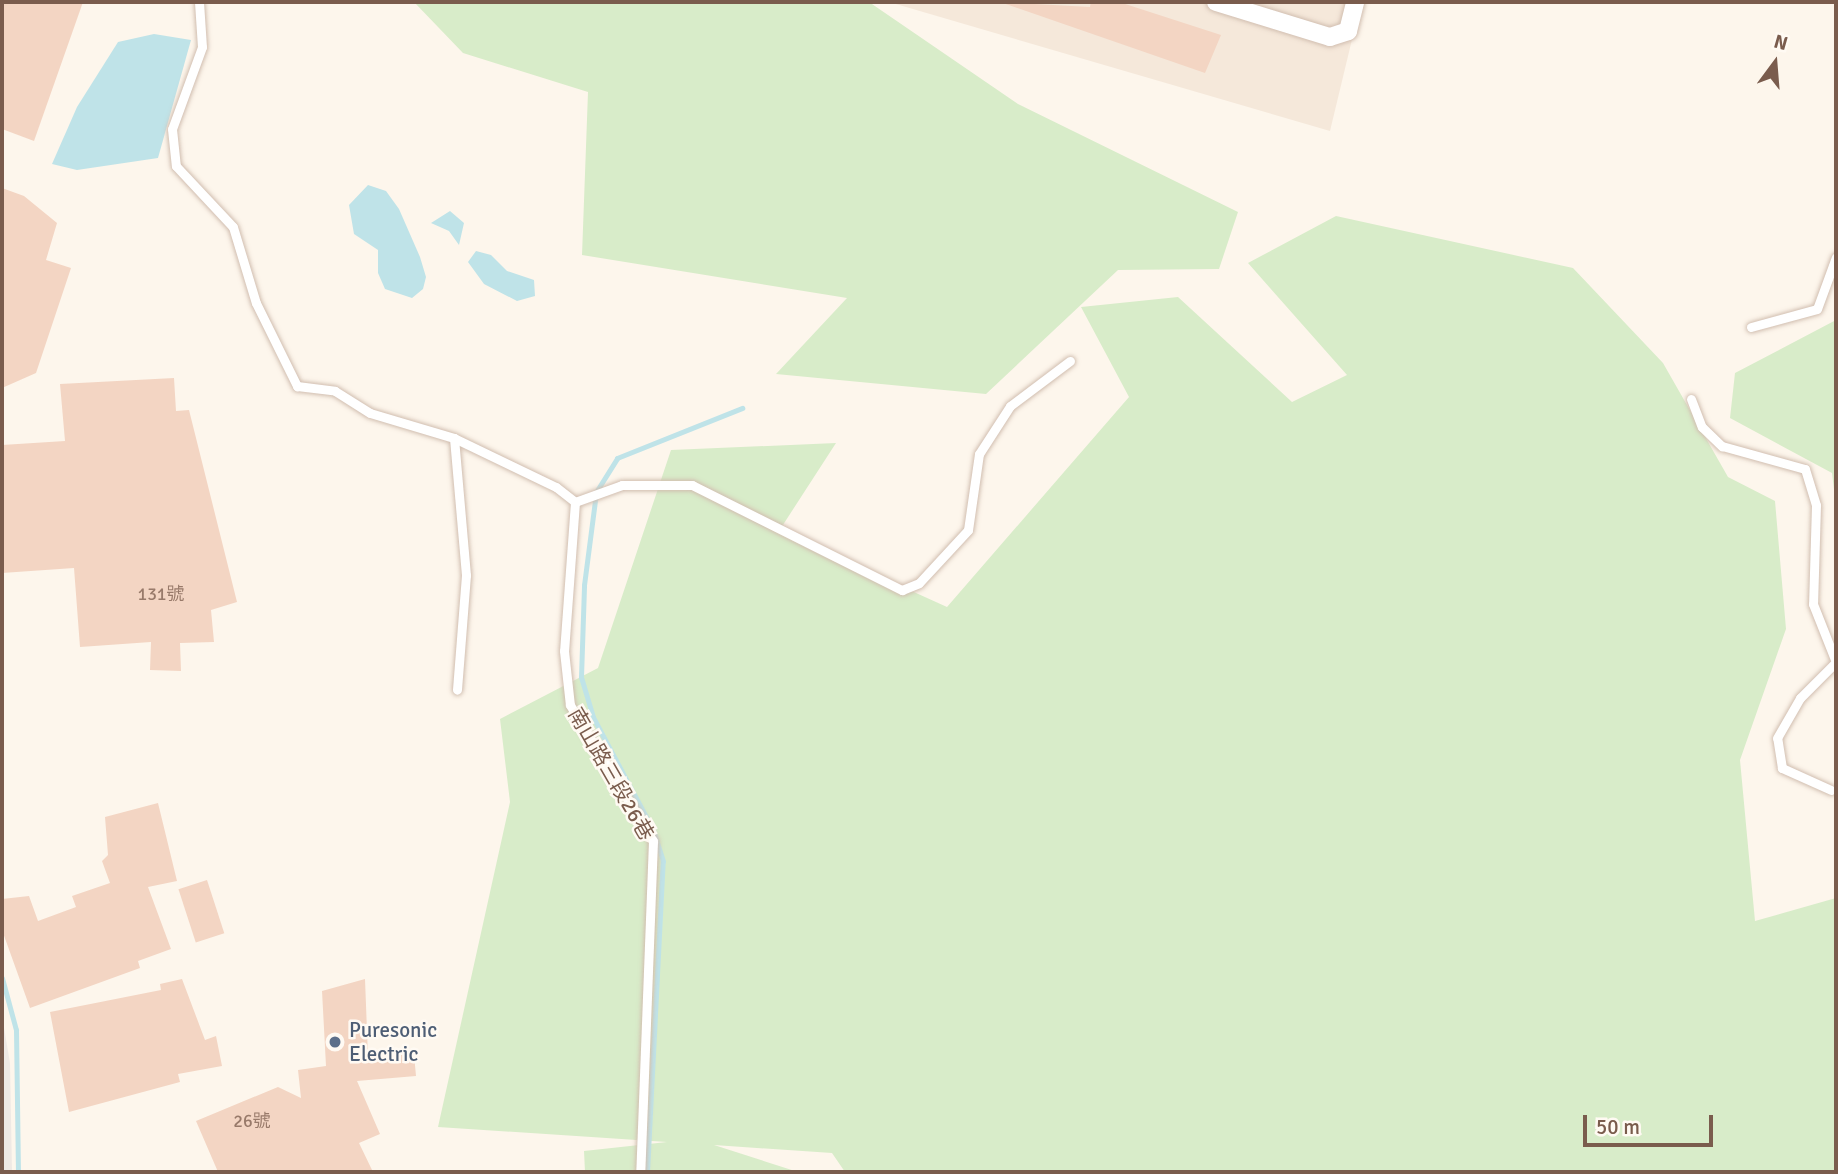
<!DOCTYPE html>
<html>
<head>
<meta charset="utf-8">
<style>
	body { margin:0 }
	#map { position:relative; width:1838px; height:1174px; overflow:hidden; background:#fdf6ec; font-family:Signika,"Noto Sans TC",sans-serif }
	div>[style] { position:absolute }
	.residential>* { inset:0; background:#f5e8da }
	.industrial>* { inset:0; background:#efe9e4 }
	.green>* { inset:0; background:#d8ecc9 }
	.water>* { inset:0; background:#bfe3e8 }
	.stream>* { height:5px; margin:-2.5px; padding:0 2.5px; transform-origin:2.5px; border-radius:2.5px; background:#bfe3e8 }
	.building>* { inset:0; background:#f3d5c3; transform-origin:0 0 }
	.roads { filter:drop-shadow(0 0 2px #d1beb0) drop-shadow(0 0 2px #d1beb0) }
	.lane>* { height:9px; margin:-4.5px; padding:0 4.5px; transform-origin:4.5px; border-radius:4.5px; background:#fff }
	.street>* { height:18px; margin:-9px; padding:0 9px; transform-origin:9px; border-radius:9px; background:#fff }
	.dots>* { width:19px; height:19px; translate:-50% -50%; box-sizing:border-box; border:4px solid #fffaf3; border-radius:50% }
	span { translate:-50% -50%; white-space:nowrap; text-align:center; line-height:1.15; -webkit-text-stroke:5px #fffaf3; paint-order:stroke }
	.number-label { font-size:18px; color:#987a6a }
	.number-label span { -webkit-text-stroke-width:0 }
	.street-label { font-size:21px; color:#7a5c4d }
	.service-label { font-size:21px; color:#4e5e75 }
	.left { translate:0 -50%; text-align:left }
	.frame { position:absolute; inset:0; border:4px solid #7a5c4d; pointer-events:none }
	.north { position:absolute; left:1740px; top:28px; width:70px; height:70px; -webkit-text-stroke:5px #fffaf3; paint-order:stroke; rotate:16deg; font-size:19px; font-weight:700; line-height:28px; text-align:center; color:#7a5c4d }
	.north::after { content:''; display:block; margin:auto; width:24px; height:32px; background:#7a5c4d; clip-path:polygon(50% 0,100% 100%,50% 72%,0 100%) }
	.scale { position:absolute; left:1583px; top:1115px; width:130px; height:32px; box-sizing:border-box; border:4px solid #7a5c4d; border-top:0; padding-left:9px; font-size:21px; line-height:24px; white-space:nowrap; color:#7a5c4d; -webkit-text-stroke:5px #fffaf3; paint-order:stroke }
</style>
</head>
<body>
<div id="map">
	<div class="residential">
		<i style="clip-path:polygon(889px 2px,1361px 2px,1330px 131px)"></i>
	</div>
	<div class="industrial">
		<i style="clip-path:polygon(2px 1016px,10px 1063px,12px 1172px,2px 1172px)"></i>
	</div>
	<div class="green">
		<i style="clip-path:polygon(414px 2px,869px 2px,1018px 104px,1238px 212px,1219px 269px,1118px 270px,986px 394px,776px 374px,847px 298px,582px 255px,588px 92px,463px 53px)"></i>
		<i style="clip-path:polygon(1336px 216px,1573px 268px,1663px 363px,1728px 477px,1775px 501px,1786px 629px,1740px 760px,1755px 921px,1836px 898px,1836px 1172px,845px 1172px,832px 1153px,714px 1145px,798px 1172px,585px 1172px,584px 1151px,667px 1142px,438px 1127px,510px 802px,500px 719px,598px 668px,671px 450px,836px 443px,779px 531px,947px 607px,1129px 397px,1081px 307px,1178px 297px,1292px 402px,1347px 375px,1248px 263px)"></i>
		<i style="clip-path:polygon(1836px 320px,1836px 506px,1832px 473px,1730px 418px,1735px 373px)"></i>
	</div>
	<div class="water">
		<i style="clip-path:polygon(154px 34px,191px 40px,158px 158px,77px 170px,52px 164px,77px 107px,118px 42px)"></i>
		<i style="clip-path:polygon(368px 185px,386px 191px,399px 209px,420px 257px,426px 277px,423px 289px,412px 298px,385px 289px,378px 273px,378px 250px,354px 234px,349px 205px)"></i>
		<i style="clip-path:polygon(450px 211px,464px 223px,459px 245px,449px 231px,431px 223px)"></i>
		<i style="clip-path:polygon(476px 251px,491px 255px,507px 271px,534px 280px,535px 296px,517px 301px,484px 284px,468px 262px)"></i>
	</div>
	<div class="stream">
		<i style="left:2px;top:978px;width:54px;rotate:74.9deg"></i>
		<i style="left:16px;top:1030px;width:140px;rotate:89.2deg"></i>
		<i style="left:647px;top:1172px;width:311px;rotate:-87.1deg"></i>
		<i style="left:663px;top:861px;width:33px;rotate:-108deg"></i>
		<i style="left:653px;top:830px;width:128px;rotate:-118deg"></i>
		<i style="left:593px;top:717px;width:42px;rotate:-106.7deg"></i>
		<i style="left:581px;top:677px;width:92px;rotate:-88.1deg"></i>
		<i style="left:584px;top:585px;width:94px;rotate:-82.6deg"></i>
		<i style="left:596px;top:492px;width:40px;rotate:-58deg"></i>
		<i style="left:617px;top:458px;width:135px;rotate:-21.8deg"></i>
	</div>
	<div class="building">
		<i style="clip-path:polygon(2px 2px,83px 2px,34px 141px,2px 129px)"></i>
		<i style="clip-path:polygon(1000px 2px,1090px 7px,1091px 2px,1119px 2px,1221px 35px,1205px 73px)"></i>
		<i style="clip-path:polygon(2px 188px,24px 196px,57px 223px,46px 260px,71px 268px,36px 373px,2px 388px)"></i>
		<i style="clip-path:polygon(174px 378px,176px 411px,189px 410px,237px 602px,211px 610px,214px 642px,180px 643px,181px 671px,150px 670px,151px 642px,80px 647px,74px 568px,2px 573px,2px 445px,65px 441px,60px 384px)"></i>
		<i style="clip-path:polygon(158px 803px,177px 881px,148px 887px,171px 949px,138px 961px,140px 968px,30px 1008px,2px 930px,2px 899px,29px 896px,38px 921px,76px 907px,72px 896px,110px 883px,102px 861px,108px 855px,105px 817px)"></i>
		<i style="left:207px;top:880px;width:56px;height:30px;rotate:72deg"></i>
		<i style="clip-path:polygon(182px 979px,205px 1040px,216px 1036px,222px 1066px,178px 1074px,180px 1082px,69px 1112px,50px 1012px,161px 990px,160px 984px)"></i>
		<i style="clip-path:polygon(365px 979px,368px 1057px,414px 1054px,416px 1076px,357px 1081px,380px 1134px,359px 1143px,373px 1172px,218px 1172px,196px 1121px,278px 1087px,301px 1098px,298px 1070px,326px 1066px,322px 991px)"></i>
	</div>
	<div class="roads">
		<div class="lane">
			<i style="left:199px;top:2px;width:45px;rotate:86.2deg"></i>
			<i style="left:202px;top:47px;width:87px;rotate:110.1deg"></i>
			<i style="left:172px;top:129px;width:37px;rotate:84deg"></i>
			<i style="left:176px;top:166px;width:83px;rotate:46.9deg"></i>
			<i style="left:233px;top:227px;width:79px;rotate:73.2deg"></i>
			<i style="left:256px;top:303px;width:93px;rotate:63.7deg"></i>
			<i style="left:297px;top:386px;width:38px;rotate:7deg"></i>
			<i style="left:335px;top:391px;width:41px;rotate:32.2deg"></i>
			<i style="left:370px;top:413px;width:88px;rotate:16.6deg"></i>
			<i style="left:454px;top:438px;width:113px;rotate:25.7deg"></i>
			<i style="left:556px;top:487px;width:24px;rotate:38deg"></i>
			<i style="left:575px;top:502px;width:149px;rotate:94.2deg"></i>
			<i style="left:564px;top:651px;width:54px;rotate:83.7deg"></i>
			<i style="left:570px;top:705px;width:159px;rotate:58.6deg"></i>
			<i style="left:653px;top:841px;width:331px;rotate:92.2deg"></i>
			<i style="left:1751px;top:327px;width:68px;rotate:-15.3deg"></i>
			<i style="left:1817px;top:309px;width:55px;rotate:-69.9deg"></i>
			<i style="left:1691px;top:399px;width:30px;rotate:69deg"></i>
			<i style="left:1702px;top:427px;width:28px;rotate:44deg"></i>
			<i style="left:1722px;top:446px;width:86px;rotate:15.5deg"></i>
			<i style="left:1805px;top:469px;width:38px;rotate:73deg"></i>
			<i style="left:1816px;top:505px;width:99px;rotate:91.7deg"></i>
			<i style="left:1813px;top:604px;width:62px;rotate:68.4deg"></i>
			<i style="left:454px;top:438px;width:138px;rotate:85deg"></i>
			<i style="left:466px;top:575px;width:115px;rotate:94.5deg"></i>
			<i style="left:575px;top:502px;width:50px;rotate:-19.9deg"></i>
			<i style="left:622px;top:485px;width:70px"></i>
			<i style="left:692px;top:485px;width:235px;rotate:26.6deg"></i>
			<i style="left:902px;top:590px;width:18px;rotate:-22deg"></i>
			<i style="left:919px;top:583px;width:72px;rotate:-47.2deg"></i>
			<i style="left:968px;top:530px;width:77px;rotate:-81.8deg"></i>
			<i style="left:979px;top:454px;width:57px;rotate:-57.1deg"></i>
			<i style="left:1010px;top:406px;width:75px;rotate:-36.9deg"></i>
			<i style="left:1831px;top:790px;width:54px;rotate:-155.8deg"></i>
			<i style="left:1782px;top:768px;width:30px;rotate:-99deg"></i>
			<i style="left:1777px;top:738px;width:46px;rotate:-60.1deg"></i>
			<i style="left:1800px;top:698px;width:51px;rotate:-45deg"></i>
		</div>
		<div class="street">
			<i style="left:1216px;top:2px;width:119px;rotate:17.1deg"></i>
			<i style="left:1330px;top:37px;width:19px;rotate:-18deg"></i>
			<i style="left:1348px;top:31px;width:30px;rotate:-76deg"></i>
		</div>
	</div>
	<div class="dots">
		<i style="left:335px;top:1042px;background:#5c6f8a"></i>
	</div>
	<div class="number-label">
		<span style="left:161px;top:594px">131號</span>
		<span style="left:252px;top:1121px">26號</span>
	</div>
	<div class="street-label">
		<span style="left:611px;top:774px;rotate:60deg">南山路三段26巷</span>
	</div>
	<div class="service-label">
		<span class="left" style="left:349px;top:1042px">Puresonic<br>Electric</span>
	</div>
	<div class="frame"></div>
	<div class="north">N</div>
	<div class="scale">50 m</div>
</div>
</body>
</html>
